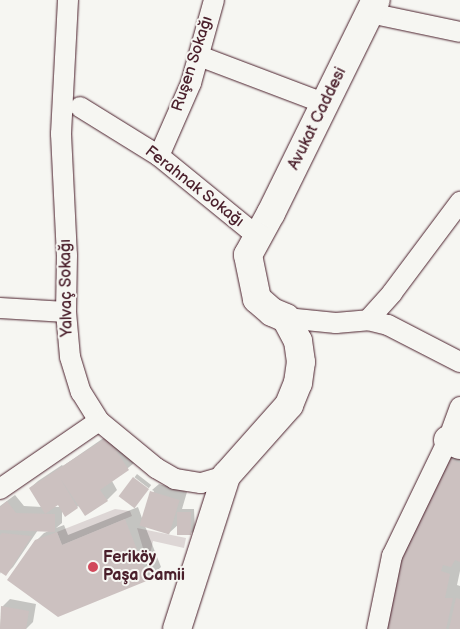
<!DOCTYPE html>
<html>
<head>
<meta charset="utf-8">
<style>
	body { margin:0 }
	#map { position:relative; width:460px; height:629px; overflow:hidden; background:#f6f6f2; font-family:"Balsamiq Sans",sans-serif }
	div>[style] { position:absolute }
	.green>* { inset:0; background:#ddd6d5 }
	.shadow>* { inset:0; background:#0003; transform-origin:0 0 }
	.building>* { inset:0; background:#ccc1c0; transform-origin:0 0 }
	.roads { filter:drop-shadow(0 0 1px #4a1f2b) drop-shadow(0 0 1px #4a1f2b) }
	.street>* { height:20px; margin:-10px; padding:0 10px; transform-origin:10px; border-radius:10px; background:#f6f6f2 }
	.secondary>* { height:28px; margin:-14px; padding:0 14px; transform-origin:14px; border-radius:14px; background:#f6f6f2 }
	.dots>* { width:14px; height:14px; translate:-50% -50%; box-sizing:border-box; border:2px solid #f6f6f2; border-radius:50% }
	span { translate:-50% -50%; white-space:nowrap; text-align:center; line-height:1.15; -webkit-text-stroke:4px #f6f6f2; paint-order:stroke }
	.street-label { font-size:16px; color:#4a1f2b }
	.poi-label { font-size:16px; color:#4a1f2b; font-weight:700 }
	.left { translate:0 -50%; text-align:left }
</style>
</head>
<body>
<div id="map">
	<div class="green">
		<i style="clip-path:polygon(115px 509px,130px 511px,132px 516px,62px 545px,57px 532px)"></i>
		<i style="clip-path:polygon(137px 528px,186px 538px,184px 548px,153px 541px,148px 565px)"></i>
	</div>
	<div class="shadow">
		<i style="clip-path:polygon(evenodd,118px 428px,139px 459px,112px 481px,117px 490px,107px 500px,62px 510px,62px 523px,56px 528px,64px 525px,68px 535px,138px 507px,143px 521px,154px 491px,152px 490px,159px 484px,187px 492px,182px 509px,194px 509px,195px 530px,192px 533px,179px 524px,169px 533px,145px 526px,161px 567px,148px 579px,36px 541px,44px 533px,51px 530px,38px 530px,13px 567px,6px 574px,1px 571px,0 574px,0 506px,15px 495px,24px 506px,42px 507px,30px 488px,38px 481px,62px 465px,63px 466px,118px 428px,58px 504px,60px 507px,53px 507px,58px 504px)"></i>
		<i style="clip-path:polygon(460px 446px,460px 571px,457px 585px,460px 586px,460px 629px,384px 629px,448px 458px)"></i>
		<i style="left:137px;top:474px;width:18px;height:4px;rotate:38deg"></i>
		<i style="clip-path:polygon(10px 599px,36px 604px,33px 622px,26px 629px,0 629px,2px 607px)"></i>
	</div>
	<div class="building">
		<i style="clip-path:polygon(107px 437px,129px 470px,100px 490px,108px 501px,85px 516px,60px 478px,78px 508px,65px 517px,58px 505px,45px 514px,29px 488px)"></i>
		<i style="clip-path:polygon(447px 457px,460px 463px,460px 562px,455px 560px,451px 567px,443px 565px,441px 571px,450px 574px,445px 598px,453px 598px,446px 629px,383px 629px,399px 563px)"></i>
		<i style="left:133px;top:477px;width:20px;height:24px;rotate:37deg"></i>
		<i style="left:150px;top:491px;width:31px;height:36px;rotate:17deg"></i>
		<i style="clip-path:polygon(7px 501px,16px 513px,55px 514px,55px 532px,0 530px,0 507px)"></i>
		<i style="left:177px;top:512px;width:14px;height:23px"></i>
		<i style="clip-path:polygon(125px 519px,149px 580px,58px 617px,7px 580px,35px 540px,57px 532px,62px 545px)"></i>
		<i style="clip-path:polygon(2px 533px,32px 536px,6px 576px,0 572px,0 535px)"></i>
		<i style="clip-path:polygon(456px 598px,460px 599px,460px 629px,449px 629px)"></i>
		<i style="clip-path:polygon(1px 606px,29px 611px,26px 629px,0 629px)"></i>
	</div>
	<div class="roads">
		<div class="street">
			<i style="left:68px;top:0;width:134px;rotate:93deg"></i>
			<i style="left:61px;top:134px;width:121px;rotate:87.2deg"></i>
			<i style="left:67px;top:255px;width:57px;rotate:91deg"></i>
			<i style="left:66px;top:312px;width:45px;rotate:84.9deg"></i>
			<i style="left:70px;top:357px;width:37px;rotate:73deg"></i>
			<i style="left:81px;top:392px;width:34px;rotate:58deg"></i>
			<i style="left:99px;top:421px;width:74px;rotate:39.5deg"></i>
			<i style="left:156px;top:468px;width:22px;rotate:30deg"></i>
			<i style="left:175px;top:479px;width:26px;rotate:9deg"></i>
			<i style="left:201px;top:483px;width:26px;rotate:-16deg"></i>
			<i style="left:370px;top:13px;width:92px;rotate:11.9deg"></i>
			<i style="left:199px;top:56px;width:136px;rotate:20.7deg"></i>
			<i style="left:80px;top:107px;width:93px;rotate:31.8deg"></i>
			<i style="left:159px;top:156px;width:127px;rotate:39.2deg"></i>
			<i style="left:159px;top:156px;width:80px;rotate:-66.3deg"></i>
			<i style="left:191px;top:83px;width:86px;rotate:-74.5deg"></i>
			<i style="left:0;top:308px;width:66px;rotate:3.5deg"></i>
			<i style="left:286px;top:318px;width:50px;rotate:5.7deg"></i>
			<i style="left:336px;top:323px;width:32px;rotate:-5deg"></i>
			<i style="left:368px;top:320px;width:36px;rotate:-48deg"></i>
			<i style="left:392px;top:293px;width:114px;rotate:-53.2deg"></i>
			<i style="left:368px;top:320px;width:21px;rotate:14deg"></i>
			<i style="left:388px;top:325px;width:81px;rotate:27.2deg"></i>
			<i style="left:0;top:489px;width:120px;rotate:-34.5deg"></i>
			<i style="left:377px;top:629px;width:75px;rotate:-78.4deg"></i>
			<i style="left:392px;top:556px;width:129px;rotate:-64.2deg"></i>
			<i style="left:448px;top:440px;width:35px;rotate:-70deg"></i>
		</div>
		<div class="secondary">
			<i style="left:448px;top:440px;width:13px;rotate:23deg"></i>
			<i style="left:177px;top:629px;width:161px;rotate:-72.2deg"></i>
			<i style="left:226px;top:476px;width:95px;rotate:-48.4deg"></i>
			<i style="left:289px;top:405px;width:24px;rotate:-68deg"></i>
			<i style="left:298px;top:383px;width:21px;rotate:-82deg"></i>
			<i style="left:301px;top:362px;width:21px;rotate:-98deg"></i>
			<i style="left:298px;top:341px;width:26px;rotate:-118deg"></i>
			<i style="left:286px;top:318px;width:15px;rotate:-157deg"></i>
			<i style="left:272px;top:312px;width:20px;rotate:-139deg"></i>
			<i style="left:257px;top:299px;width:45px;rotate:-101.6deg"></i>
			<i style="left:248px;top:255px;width:48px;rotate:-61.3deg"></i>
			<i style="left:271px;top:213px;width:237px;rotate:-63.8deg"></i>
		</div>
	</div>
	<div class="dots">
		<i style="left:93px;top:567px;background:#d1495b"></i>
	</div>
	<div class="street-label">
		<span style="left:193px;top:64px;rotate:-72deg">Ruşen Sokağı</span>
		<span style="left:318px;top:119px;rotate:-64deg">Avukat Caddesi</span>
		<span style="left:194px;top:187px;rotate:38deg">Ferahnak Sokağı</span>
		<span style="left:67px;top:288px;rotate:-91deg">Yalvaç Sokağı</span>
	</div>
	<div class="poi-label">
		<span class="left" style="left:103px;top:567px">Feriköy<br>Paşa Camii</span>
	</div>
</div>
</body>
</html>
